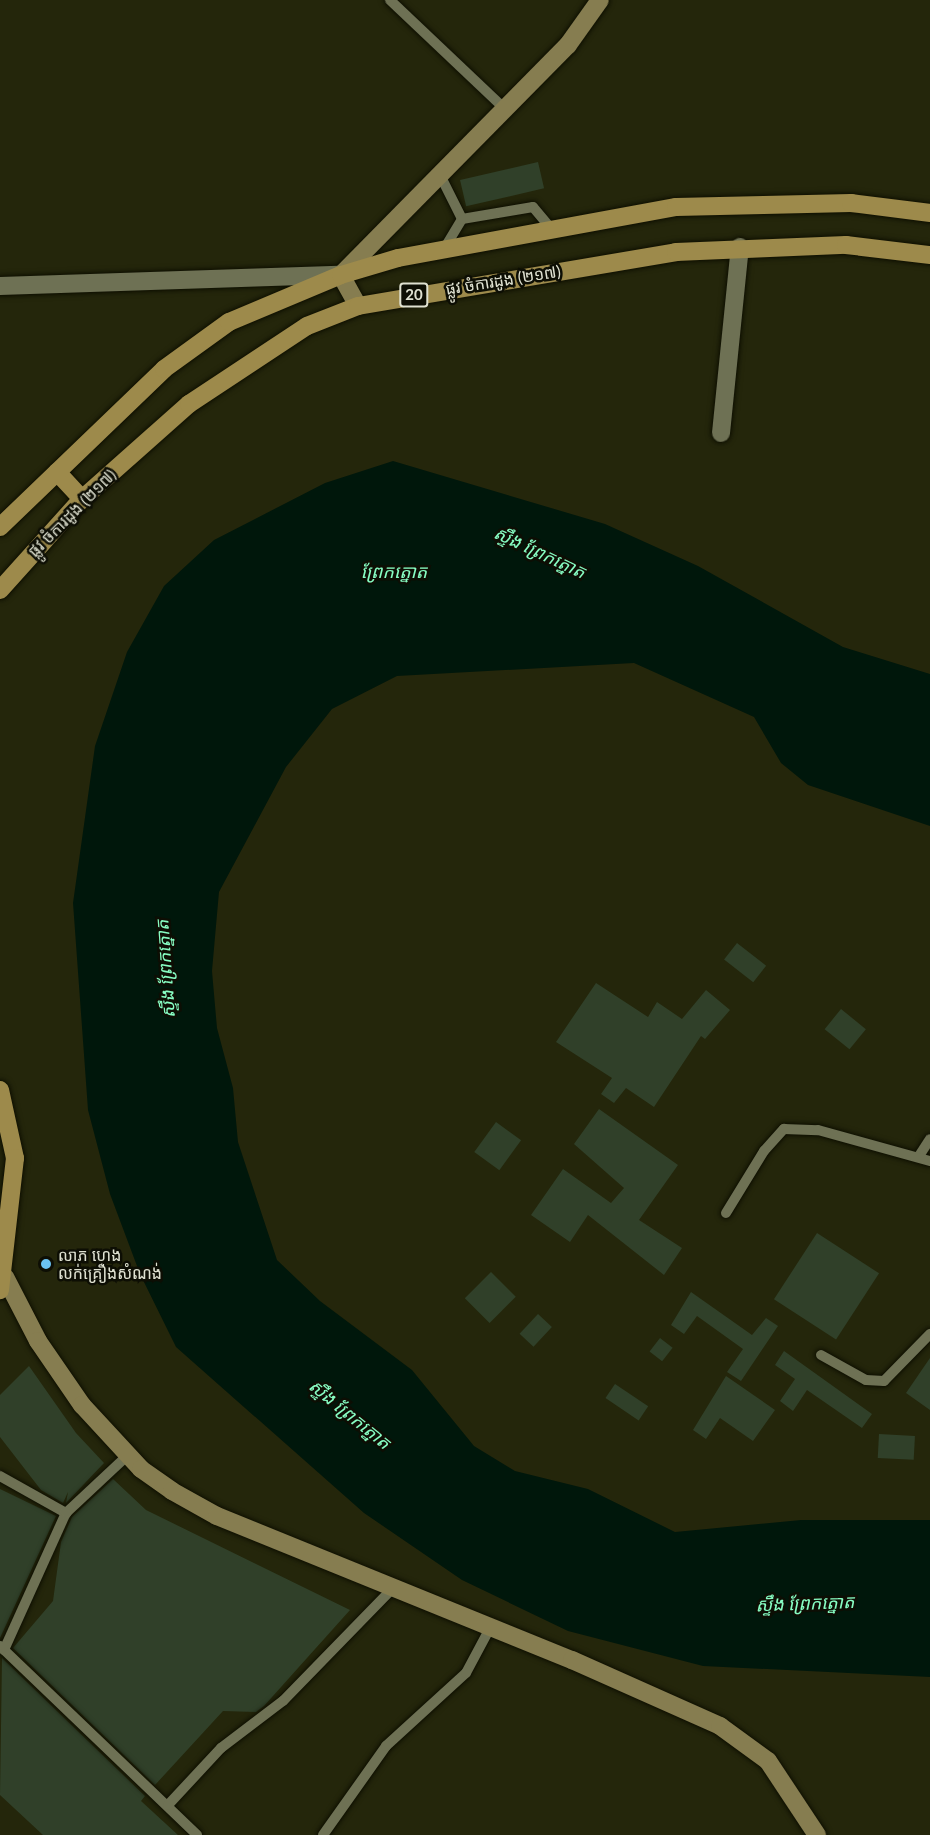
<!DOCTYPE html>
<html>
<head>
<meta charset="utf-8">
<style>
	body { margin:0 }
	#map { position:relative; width:930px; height:1835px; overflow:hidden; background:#24260b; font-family:Lato,"Noto Sans Khmer",sans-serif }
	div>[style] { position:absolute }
	.water>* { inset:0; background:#00170b }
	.building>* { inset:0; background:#304029; transform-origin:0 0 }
	.roads { filter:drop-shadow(0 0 2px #0e0f00) drop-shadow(0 0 2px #0e0f00) }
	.lane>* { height:10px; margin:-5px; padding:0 5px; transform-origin:5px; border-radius:5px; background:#6e7154 }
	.street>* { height:18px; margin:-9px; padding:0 9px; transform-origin:9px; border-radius:9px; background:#6e7154 }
	.secondary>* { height:18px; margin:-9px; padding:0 9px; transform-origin:9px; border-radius:9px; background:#867d50 }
	.primary>* { height:18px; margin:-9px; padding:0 9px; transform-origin:9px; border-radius:9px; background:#9d8a4b }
	.dots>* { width:16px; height:16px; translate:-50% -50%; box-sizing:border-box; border:3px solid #0d0e04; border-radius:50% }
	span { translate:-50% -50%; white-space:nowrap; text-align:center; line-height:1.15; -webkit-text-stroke:5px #0d0e04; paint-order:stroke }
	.shield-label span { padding:2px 4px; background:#0d0e04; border:2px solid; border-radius:4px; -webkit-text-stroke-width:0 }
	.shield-label { font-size:15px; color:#dfe1d1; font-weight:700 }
	.street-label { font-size:16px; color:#dfe1d1 }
	.poi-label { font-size:16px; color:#dfe1d1 }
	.left { translate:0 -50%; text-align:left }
	.water-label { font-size:18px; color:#87fdc3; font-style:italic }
</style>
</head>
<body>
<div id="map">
	<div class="water">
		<i style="clip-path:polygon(393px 461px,605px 524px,698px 566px,843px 647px,930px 674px,930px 826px,808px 785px,781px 763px,754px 717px,634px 663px,397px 676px,332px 709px,286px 767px,219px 892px,212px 971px,217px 1028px,233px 1088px,238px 1142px,277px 1260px,320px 1301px,412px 1370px,474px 1446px,515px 1471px,588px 1489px,675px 1532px,801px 1520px,930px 1520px,930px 1677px,703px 1666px,568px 1631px,462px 1580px,364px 1513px,176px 1347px,140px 1274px,110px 1194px,88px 1110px,73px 903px,95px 746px,127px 652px,164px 586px,214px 540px,325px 483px)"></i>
	</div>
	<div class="building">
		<i style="left:538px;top:162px;width:27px;height:80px;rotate:77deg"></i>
		<i style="left:737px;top:943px;width:37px;height:21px;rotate:38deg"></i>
		<i style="clip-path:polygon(596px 983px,648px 1017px,657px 1002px,682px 1019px,706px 990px,730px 1010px,705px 1039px,701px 1036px,654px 1107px,626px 1088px,614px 1103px,601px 1094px,612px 1078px,556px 1042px)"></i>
		<i style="left:841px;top:1009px;width:32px;height:26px;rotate:39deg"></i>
		<i style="clip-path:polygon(599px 1109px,678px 1165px,639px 1220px,682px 1248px,664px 1275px,588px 1215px,570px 1242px,531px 1215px,563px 1169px,611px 1203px,624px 1188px,574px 1144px)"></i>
		<i style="left:496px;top:1122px;width:31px;height:37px;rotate:36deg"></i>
		<i style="left:817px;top:1233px;width:74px;height:79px;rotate:33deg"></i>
		<i style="left:491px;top:1272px;width:35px;height:37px;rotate:45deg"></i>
		<i style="clip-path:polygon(691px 1292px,752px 1335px,766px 1318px,778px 1326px,741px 1381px,727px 1372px,743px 1349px,697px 1316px,684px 1334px,671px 1325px)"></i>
		<i style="left:538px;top:1314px;width:19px;height:27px;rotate:43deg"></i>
		<i style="left:660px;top:1338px;width:16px;height:17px;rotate:38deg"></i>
		<i style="clip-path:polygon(784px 1351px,872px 1414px,862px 1428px,807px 1390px,793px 1411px,780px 1401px,795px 1379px,775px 1365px)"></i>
		<i style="clip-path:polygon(930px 1358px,930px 1410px,906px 1393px)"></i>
		<i style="clip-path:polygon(29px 1366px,76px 1433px,104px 1463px,66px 1503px,68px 1492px,63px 1503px,41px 1490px,0 1437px,0 1395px)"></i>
		<i style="clip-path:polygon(726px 1376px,775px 1410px,753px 1441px,720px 1418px,706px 1439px,693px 1430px)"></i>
		<i style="left:615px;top:1384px;width:40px;height:17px;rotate:34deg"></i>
		<i style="left:879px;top:1434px;width:36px;height:24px;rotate:3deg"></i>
		<i style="clip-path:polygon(113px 1479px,146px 1510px,350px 1610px,264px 1706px,256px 1712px,223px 1711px,155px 1785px,13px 1648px,53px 1601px,61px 1542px,72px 1517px)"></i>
		<i style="clip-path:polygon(0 1489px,56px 1516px,0 1638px)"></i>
		<i style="clip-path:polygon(2px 1658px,145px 1796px,141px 1801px,178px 1835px,43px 1835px,0 1795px)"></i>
	</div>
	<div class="roads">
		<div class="lane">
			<i style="left:390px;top:0;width:158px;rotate:43.5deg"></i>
			<i style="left:440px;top:175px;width:49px;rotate:63.4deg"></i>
			<i style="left:444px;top:249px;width:35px;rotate:-59deg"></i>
			<i style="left:462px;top:219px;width:72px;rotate:-9.6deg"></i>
			<i style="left:533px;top:207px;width:30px;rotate:50deg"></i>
			<i style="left:919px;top:1156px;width:20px;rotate:-57deg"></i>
			<i style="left:726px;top:1213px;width:73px;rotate:-58.5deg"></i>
			<i style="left:764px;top:1151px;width:30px;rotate:-48deg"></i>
			<i style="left:784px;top:1129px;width:34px;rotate:2deg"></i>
			<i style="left:818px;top:1130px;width:116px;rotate:15.5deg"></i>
			<i style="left:821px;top:1355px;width:51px;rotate:29.1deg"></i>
			<i style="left:866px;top:1380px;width:18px;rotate:3deg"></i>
			<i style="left:884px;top:1381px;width:66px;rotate:-45.6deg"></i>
			<i style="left:0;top:1476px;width:76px;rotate:29.3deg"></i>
			<i style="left:0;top:1646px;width:273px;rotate:43.8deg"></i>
			<i style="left:4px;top:1650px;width:150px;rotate:-65.7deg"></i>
			<i style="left:66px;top:1513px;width:83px;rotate:-43.1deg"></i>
			<i style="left:168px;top:1805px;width:78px;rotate:-47.1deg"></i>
			<i style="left:221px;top:1748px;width:78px;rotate:-37.2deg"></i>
			<i style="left:283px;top:1701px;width:156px;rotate:-45.8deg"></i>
			<i style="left:323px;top:1835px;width:109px;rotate:-54.7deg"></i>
			<i style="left:386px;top:1746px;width:108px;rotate:-42.4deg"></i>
			<i style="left:466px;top:1673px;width:51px;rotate:-61.9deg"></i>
		</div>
		<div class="street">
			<i style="left:0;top:286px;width:339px;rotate:-1.9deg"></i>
			<i style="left:721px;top:433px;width:187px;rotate:-84.2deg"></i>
		</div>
		<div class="secondary">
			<i style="left:358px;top:306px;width:35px;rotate:-119deg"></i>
			<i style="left:341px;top:275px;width:323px;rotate:-45.4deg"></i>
			<i style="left:568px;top:45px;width:55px;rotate:-54.6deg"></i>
			<i style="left:5px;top:1277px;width:72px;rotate:62.7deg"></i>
			<i style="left:38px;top:1341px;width:78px;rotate:55.5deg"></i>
			<i style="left:82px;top:1405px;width:87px;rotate:47.3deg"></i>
			<i style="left:141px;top:1469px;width:38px;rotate:35deg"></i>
			<i style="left:172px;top:1491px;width:51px;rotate:29.1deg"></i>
			<i style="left:217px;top:1516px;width:383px;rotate:22.1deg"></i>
			<i style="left:572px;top:1660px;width:162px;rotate:24deg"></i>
			<i style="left:720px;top:1726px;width:59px;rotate:36.1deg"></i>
			<i style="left:768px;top:1761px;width:89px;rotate:56.5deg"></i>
		</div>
		<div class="primary">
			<i style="left:57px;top:472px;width:37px;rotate:47deg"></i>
			<i style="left:0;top:527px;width:228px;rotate:-43.9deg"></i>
			<i style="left:164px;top:369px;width:80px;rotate:-35.9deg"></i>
			<i style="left:229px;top:322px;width:121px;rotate:-22.8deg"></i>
			<i style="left:341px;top:275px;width:59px;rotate:-16.6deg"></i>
			<i style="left:398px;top:258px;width:283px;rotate:-10.4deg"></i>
			<i style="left:676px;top:207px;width:175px;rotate:-1.3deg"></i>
			<i style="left:851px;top:203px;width:80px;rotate:7.2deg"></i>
			<i style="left:0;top:590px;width:122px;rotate:-48deg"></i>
			<i style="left:82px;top:499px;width:143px;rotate:-41.6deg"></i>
			<i style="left:189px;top:404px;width:141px;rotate:-33.5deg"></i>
			<i style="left:307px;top:326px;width:55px;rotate:-21.4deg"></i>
			<i style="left:358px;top:306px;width:323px;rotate:-9.6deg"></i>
			<i style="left:676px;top:252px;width:170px;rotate:-2.4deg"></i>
			<i style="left:846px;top:245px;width:85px;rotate:6.8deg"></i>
			<i style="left:0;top:1090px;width:70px;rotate:77.6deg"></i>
			<i style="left:15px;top:1158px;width:133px;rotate:96.5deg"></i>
		</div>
	</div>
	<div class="dots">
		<i style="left:46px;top:1264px;background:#6bc3f2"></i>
	</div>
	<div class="shield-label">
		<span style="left:414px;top:295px">20</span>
	</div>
	<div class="street-label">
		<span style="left:503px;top:280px;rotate:-9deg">ផ្លូវ ចំការដូង (២១៧)</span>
		<span style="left:72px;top:513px;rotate:-45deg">ផ្លូវ ចំការដូង (២១៧)</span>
	</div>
	<div class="poi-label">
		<span class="left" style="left:58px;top:1264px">លាភ ហេង<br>លក់គ្រឿងសំណង់</span>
	</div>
	<div class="water-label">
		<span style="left:540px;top:552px;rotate:25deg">ស្ទឹង ព្រែកត្នោត</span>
		<span style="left:394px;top:571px">ព្រែកត្នោត</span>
		<span style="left:165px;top:969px;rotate:-94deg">ស្ទឹង ព្រែកត្នោត</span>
		<span style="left:350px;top:1414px;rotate:39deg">ស្ទឹង ព្រែកត្នោត</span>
		<span style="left:805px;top:1603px;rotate:-2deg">ស្ទឹង ព្រែកត្នោត</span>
	</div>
</div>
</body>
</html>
